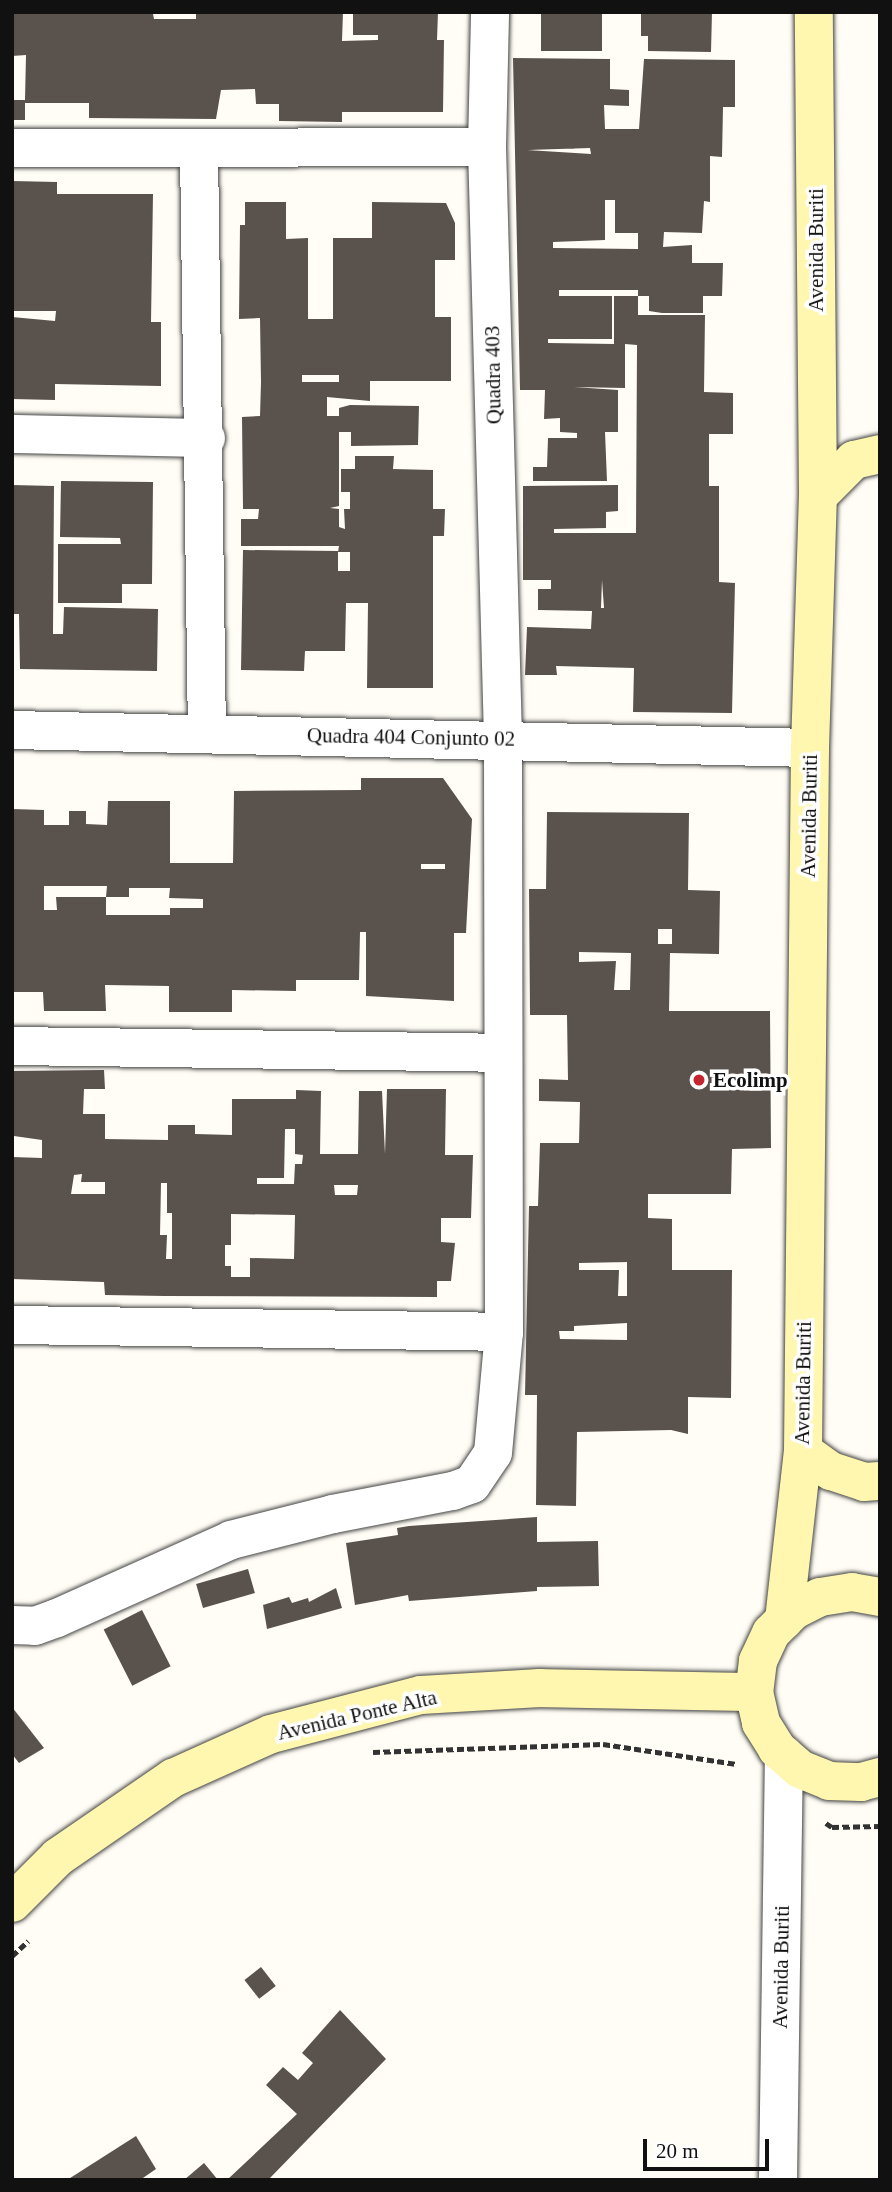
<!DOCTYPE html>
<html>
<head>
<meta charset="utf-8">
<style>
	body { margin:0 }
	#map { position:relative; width:892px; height:2192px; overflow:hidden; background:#fffdf5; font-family:"Times New Roman",serif }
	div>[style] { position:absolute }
	.building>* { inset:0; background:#5a524d; transform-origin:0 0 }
	.path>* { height:4.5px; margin-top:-2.25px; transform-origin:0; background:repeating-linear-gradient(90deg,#333 0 7px,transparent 0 10.5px) }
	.roads { filter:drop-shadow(0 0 2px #444) drop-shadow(0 0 2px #444) }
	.minor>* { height:38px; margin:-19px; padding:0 19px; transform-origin:19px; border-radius:19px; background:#fff }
	.tertiary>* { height:38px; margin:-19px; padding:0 19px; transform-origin:19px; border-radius:19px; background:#fff }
	.secondary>* { height:38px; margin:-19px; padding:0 19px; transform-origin:19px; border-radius:19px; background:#fff6b0 }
	.dots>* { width:19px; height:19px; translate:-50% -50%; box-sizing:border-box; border:4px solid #fff; border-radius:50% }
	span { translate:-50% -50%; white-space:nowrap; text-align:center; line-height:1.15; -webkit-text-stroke:7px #fff; paint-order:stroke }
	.street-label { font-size:21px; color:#111 }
	.poi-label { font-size:21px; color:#111; font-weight:700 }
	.left { translate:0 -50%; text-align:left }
	.frame { position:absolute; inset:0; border:14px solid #111; pointer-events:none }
	.scale { position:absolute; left:643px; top:2139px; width:126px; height:32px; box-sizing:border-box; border:4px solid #111; border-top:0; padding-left:9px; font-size:21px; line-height:24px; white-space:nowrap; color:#111; -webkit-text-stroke:5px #fff; paint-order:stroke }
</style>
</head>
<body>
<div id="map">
	<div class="building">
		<i style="clip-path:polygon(12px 12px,153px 14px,154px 19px,196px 19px,196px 12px,343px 12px,342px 41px,378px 40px,378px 35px,353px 35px,353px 12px,438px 12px,437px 40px,444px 40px,443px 112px,342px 112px,342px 122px,279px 121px,279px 104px,256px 104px,255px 89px,221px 90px,216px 119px,89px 118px,89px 103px,25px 103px,25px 120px,12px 120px,12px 100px,25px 100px,26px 55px,12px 56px)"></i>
		<i style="left:541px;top:12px;width:61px;height:39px"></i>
		<i style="clip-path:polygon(641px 12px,712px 12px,711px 52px,648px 51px,648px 36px,641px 36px)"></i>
		<i style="clip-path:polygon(evenodd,513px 58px,610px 59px,610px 89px,629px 90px,629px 106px,604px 105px,605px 129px,639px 129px,644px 59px,735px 60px,735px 107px,723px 107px,722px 157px,710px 156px,710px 202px,704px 201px,702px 233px,664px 232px,663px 247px,692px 245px,692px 263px,723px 263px,722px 296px,703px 296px,703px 313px,662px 313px,649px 311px,649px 296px,638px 296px,638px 290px,559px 290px,559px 296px,612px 296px,612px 339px,548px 339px,548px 343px,614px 344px,614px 296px,638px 296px,638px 315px,705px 315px,704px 392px,733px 393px,733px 434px,709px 434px,709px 486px,719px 486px,719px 582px,735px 583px,732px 713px,633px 712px,634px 668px,556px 666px,557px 675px,525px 675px,527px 627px,591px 629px,592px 611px,538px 610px,538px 589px,551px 589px,551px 580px,523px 580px,523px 486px,618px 485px,618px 511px,606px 512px,606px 528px,554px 529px,554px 533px,636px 533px,637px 345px,625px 344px,625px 388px,574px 387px,618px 390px,618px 432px,605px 432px,607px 481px,533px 481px,533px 467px,547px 467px,548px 438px,577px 438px,577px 433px,560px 432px,560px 418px,544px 419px,545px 390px,520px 390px,513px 58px,590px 148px,591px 154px,527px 150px,590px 148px,513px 58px,605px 200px,615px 200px,615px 233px,638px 233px,638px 249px,553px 248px,553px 242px,605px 240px,605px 200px,513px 58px,602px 580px,604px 608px,601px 608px,602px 580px)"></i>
		<i style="clip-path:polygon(12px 181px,57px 182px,57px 194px,153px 194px,151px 322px,161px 322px,161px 386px,55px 384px,55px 400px,12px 399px,12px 317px,55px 321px,56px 311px,12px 311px)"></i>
		<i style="clip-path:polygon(evenodd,245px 202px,286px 202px,286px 239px,308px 238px,308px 319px,333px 319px,333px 238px,372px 238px,372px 202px,446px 203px,455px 223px,455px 260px,435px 260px,435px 317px,451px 317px,451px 381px,370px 381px,370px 401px,327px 397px,327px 416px,339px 416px,339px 408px,350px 405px,419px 406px,418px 445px,351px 446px,351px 432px,339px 432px,339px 506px,330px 508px,339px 509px,339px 527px,345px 529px,344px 509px,350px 509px,350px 492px,341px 492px,341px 469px,355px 469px,355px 456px,394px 456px,393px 469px,433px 470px,433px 509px,445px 509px,444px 536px,433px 536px,433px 688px,367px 688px,368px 603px,346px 603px,345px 651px,305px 651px,304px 671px,241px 670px,243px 550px,338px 551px,338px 571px,350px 571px,350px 552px,338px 552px,339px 546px,241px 546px,241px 519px,258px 519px,259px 509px,243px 509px,242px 417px,260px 416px,261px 382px,260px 318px,239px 319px,240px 225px,245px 225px,245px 202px,302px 375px,339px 375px,339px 382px,302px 382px,302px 375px)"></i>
		<i style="clip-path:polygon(61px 481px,153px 482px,152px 584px,122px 584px,122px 603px,58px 603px,58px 544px,121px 544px,120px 538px,60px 537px)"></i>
		<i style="clip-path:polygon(12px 485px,54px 486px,53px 634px,63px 634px,64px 607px,158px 609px,157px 671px,20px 669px,19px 614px,12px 614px)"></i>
		<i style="clip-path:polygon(evenodd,361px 778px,443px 778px,472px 819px,466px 933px,454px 933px,454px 1001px,366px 996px,366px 932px,360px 932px,359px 980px,296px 980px,296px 991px,232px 990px,232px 1012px,169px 1012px,169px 986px,105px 985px,106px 1011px,44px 1011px,43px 992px,12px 992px,12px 809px,44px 810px,44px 825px,69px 825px,69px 811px,86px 811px,86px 824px,107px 825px,108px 801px,170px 801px,170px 863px,233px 863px,234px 791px,361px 790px,361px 778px,421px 864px,445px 864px,445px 869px,421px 869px,421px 864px,361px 778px,44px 886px,107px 886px,106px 897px,129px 897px,129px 888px,170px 888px,169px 898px,203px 899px,203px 908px,170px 908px,170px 915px,106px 915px,106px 897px,56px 897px,57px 910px,44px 910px,44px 886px)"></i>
		<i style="clip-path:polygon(evenodd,547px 812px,689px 813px,688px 890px,720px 891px,719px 954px,670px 953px,669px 1011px,770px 1011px,771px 1148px,732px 1149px,731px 1194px,648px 1194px,648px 1218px,672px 1219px,672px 1270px,732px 1270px,731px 1398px,688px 1397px,688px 1434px,671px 1430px,577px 1432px,576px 1506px,536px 1505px,537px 1395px,525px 1395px,529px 1206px,538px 1206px,540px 1143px,579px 1143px,580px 1102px,539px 1101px,539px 1079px,568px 1080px,567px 1015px,530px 1015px,529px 889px,546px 889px,547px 812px,658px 929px,672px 929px,672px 944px,658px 944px,658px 929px,547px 812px,579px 952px,631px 953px,630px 990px,614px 990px,616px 961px,579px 962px,579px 952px,547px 812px,627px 1262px,627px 1296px,618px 1296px,619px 1270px,579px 1270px,579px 1263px,627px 1262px,547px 812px,627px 1323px,627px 1340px,560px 1339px,559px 1331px,574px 1331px,574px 1326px,627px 1323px)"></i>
		<i style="clip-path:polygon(evenodd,104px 1070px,105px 1089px,84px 1089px,83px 1114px,105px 1114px,105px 1139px,168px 1140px,168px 1125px,195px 1125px,195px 1134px,232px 1135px,232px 1099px,296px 1099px,296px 1090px,321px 1091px,320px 1154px,358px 1154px,359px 1091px,382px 1091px,385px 1154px,387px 1089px,446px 1089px,445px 1155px,473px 1155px,471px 1218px,441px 1218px,441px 1242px,455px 1243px,451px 1281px,437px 1281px,437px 1297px,165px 1296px,105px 1295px,104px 1282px,12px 1279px,12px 1157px,42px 1158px,42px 1140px,14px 1136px,12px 1071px,104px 1070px,285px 1129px,295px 1129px,295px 1154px,303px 1155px,302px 1164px,295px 1164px,294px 1184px,257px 1184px,257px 1178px,284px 1178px,285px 1129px,104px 1070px,82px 1174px,81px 1182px,105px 1182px,105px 1194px,71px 1194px,74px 1175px,82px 1174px,104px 1070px,161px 1183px,167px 1183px,167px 1213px,172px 1213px,172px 1259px,166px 1259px,167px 1235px,160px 1235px,161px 1183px,104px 1070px,334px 1185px,358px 1185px,357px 1195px,335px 1195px,334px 1185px,104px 1070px,231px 1214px,295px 1215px,294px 1259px,250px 1258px,250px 1277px,231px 1277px,231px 1266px,225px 1266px,225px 1245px,231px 1245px,231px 1214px)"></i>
		<i style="clip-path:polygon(537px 1517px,537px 1542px,598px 1541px,599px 1586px,537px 1587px,537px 1591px,409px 1601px,408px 1595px,355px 1605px,346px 1543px,398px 1535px,397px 1528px,409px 1526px)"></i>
		<i style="left:248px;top:1569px;width:25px;height:54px;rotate:74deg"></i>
		<i style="clip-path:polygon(336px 1588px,342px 1608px,267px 1629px,263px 1605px,289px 1597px,292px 1603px,308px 1598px,309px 1602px)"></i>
		<i style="left:142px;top:1610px;width:63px;height:43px;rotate:63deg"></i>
		<i style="clip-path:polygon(12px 1707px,44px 1748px,19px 1763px,12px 1754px)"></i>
		<i style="left:261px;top:1967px;width:24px;height:21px;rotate:52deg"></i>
		<i style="clip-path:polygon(340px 2010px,386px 2059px,268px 2180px,227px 2180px,297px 2114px,266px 2085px,283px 2067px,298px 2080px,313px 2063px,302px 2053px)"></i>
		<i style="clip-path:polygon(136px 2136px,156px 2169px,140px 2180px,67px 2180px)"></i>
		<i style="clip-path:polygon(204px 2163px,218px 2180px,184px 2180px)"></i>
	</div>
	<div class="path">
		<i style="left:373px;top:1752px;width:230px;rotate:-2deg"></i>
		<i style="left:603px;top:1744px;width:135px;rotate:8.5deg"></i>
		<i style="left:826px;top:1823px;width:7px;rotate:34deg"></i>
		<i style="left:832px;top:1827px;width:48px;rotate:-1.2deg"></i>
		<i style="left:12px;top:1956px;width:22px;rotate:-43deg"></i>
	</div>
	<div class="roads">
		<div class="minor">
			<i style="left:12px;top:148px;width:475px;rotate:-0.1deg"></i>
			<i style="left:199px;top:149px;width:584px;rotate:89.22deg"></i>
			<i style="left:12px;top:434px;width:194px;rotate:1.2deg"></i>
			<i style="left:12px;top:1046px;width:491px;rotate:0.8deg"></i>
			<i style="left:12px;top:1325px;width:492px;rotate:0.8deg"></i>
			<i style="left:12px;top:1625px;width:23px;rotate:2deg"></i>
			<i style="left:35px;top:1626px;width:23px;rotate:-20deg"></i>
			<i style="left:57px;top:1618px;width:191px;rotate:-24.1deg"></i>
			<i style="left:231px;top:1540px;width:105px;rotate:-14.3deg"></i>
			<i style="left:333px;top:1514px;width:122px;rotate:-10.9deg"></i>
			<i style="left:453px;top:1491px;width:20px;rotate:-20deg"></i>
			<i style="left:472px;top:1484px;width:37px;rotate:-56deg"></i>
			<i style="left:493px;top:1453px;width:121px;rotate:-84.8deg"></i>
			<i style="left:504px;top:1332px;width:594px;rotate:-90.1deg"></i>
			<i style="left:503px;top:738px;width:591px;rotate:-91.55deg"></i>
			<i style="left:487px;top:147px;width:135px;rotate:-88.7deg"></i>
		</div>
		<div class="tertiary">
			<i style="left:12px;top:730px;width:798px;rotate:1.29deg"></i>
			<i style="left:778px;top:2180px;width:425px;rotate:-89.2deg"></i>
		</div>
		<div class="secondary">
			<i style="left:818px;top:496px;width:51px;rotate:-45deg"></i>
			<i style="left:854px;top:460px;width:27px;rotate:-13deg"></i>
			<i style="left:803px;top:1451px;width:34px;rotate:36deg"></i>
			<i style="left:831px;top:1471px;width:35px;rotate:18deg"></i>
			<i style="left:864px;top:1482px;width:16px;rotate:-4deg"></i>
			<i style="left:880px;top:1597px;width:28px;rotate:-170deg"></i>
			<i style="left:852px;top:1592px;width:32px;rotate:171deg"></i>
			<i style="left:820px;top:1597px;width:30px;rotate:153deg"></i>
			<i style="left:793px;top:1611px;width:31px;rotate:135deg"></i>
			<i style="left:771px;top:1633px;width:31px;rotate:115deg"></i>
			<i style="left:758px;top:1661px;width:31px;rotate:97deg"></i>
			<i style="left:754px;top:1692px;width:32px;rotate:77deg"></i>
			<i style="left:761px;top:1723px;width:31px;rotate:58deg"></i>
			<i style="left:777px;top:1749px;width:30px;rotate:41deg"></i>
			<i style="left:800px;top:1769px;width:31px;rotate:22deg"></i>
			<i style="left:829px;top:1781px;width:32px;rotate:2deg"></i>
			<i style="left:861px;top:1782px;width:20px;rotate:-15deg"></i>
			<i style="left:784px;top:1620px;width:170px;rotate:-83.6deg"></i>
			<i style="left:803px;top:1451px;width:703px;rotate:-89.43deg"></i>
			<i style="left:810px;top:748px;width:252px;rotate:-88.2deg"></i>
			<i style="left:818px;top:496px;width:484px;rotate:-90.5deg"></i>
			<i style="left:12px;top:1903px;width:65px;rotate:-45deg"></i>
			<i style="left:58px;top:1857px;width:140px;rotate:-34.5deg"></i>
			<i style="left:173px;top:1778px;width:107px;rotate:-24.2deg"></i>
			<i style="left:271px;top:1734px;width:155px;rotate:-14.6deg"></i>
			<i style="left:421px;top:1695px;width:119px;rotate:-3.4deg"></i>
			<i style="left:540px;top:1688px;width:214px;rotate:1.1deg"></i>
		</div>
	</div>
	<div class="dots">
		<i style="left:699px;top:1080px;background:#c4262e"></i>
	</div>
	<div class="street-label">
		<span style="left:816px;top:250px;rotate:-90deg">Avenida Buriti</span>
		<span style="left:493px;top:375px;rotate:-91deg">Quadra 403</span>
		<span style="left:411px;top:737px;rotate:1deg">Quadra 404 Conjunto 02</span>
		<span style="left:809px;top:816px;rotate:-89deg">Avenida Buriti</span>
		<span style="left:803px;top:1383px;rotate:-89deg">Avenida Buriti</span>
		<span style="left:357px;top:1715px;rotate:-13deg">Avenida Ponte Alta</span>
		<span style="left:781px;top:1967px;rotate:-89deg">Avenida Buriti</span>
	</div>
	<div class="poi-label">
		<span class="left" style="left:713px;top:1080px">Ecolimp</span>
	</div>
	<div class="frame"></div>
	<div class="scale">20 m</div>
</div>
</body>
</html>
